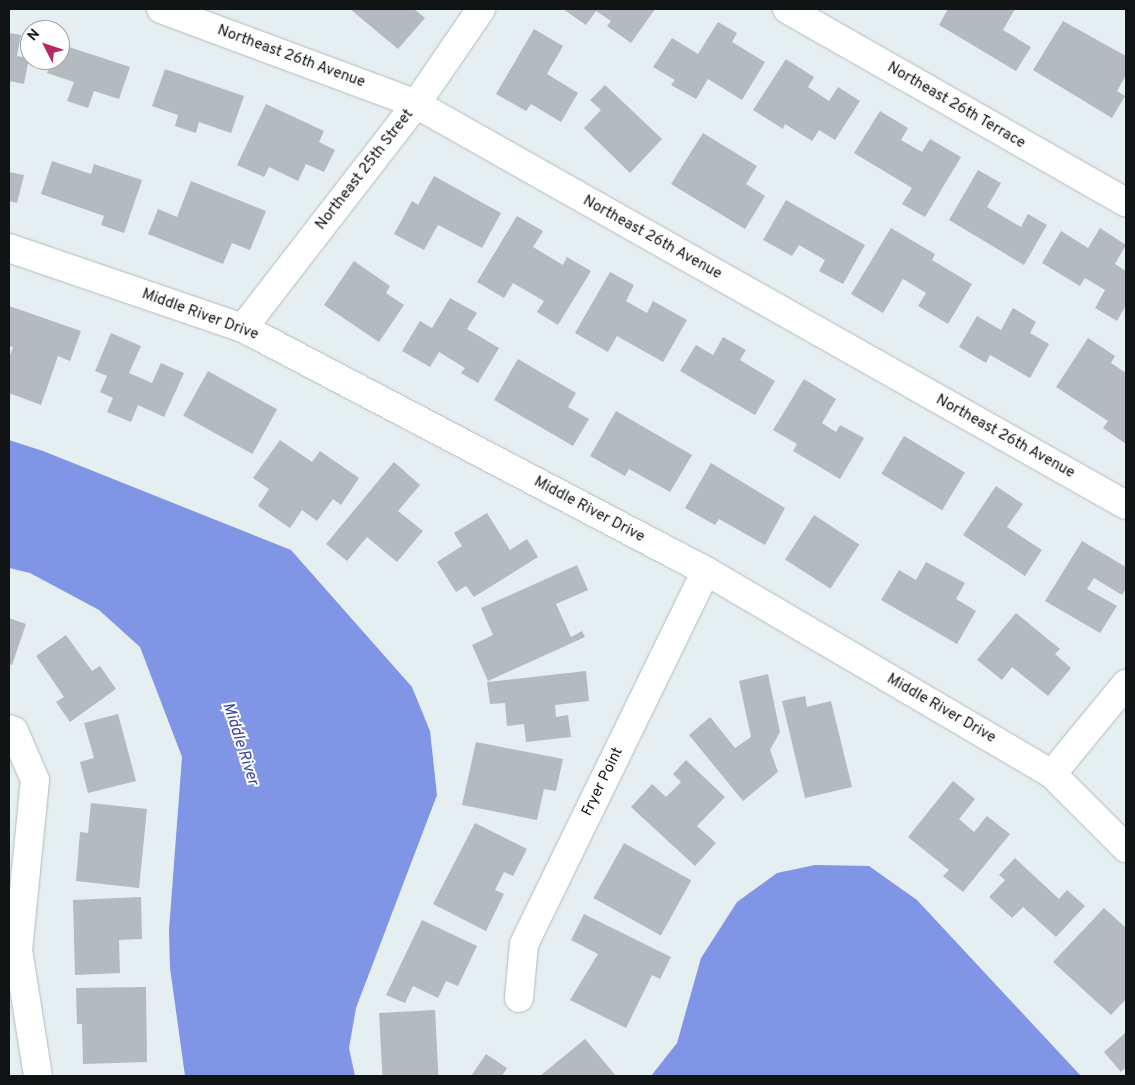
<!DOCTYPE html>
<html>
<head>
<meta charset="utf-8">
<style>
	body { margin:0 }
	#map { position:relative; width:1135px; height:1085px; overflow:hidden; background:#e5eff1; font-family:Overpass,sans-serif }
	div>[style] { position:absolute }
	.water>* { inset:0; background:#8195e7 }
	.building>* { inset:0; background:#b3bac0; transform-origin:0 0 }
	.roads { filter:drop-shadow(0 0 1px #b2bbbd) drop-shadow(0 0 1px #b2bbbd) }
	.minor>* { height:28px; margin:-14px; padding:0 14px; transform-origin:14px; border-radius:14px; background:#fff }
	span { translate:-50% -50%; white-space:nowrap; text-align:center; line-height:1.15; -webkit-text-stroke:4px #fff; paint-order:stroke }
	.street-label { font-size:15px; color:#111415 }
	.water-label { font-size:16px; color:#3542a1; font-style:italic }
	.frame { position:absolute; inset:0; border:10px solid #111415; pointer-events:none }
	.north { position:absolute; left:20px; top:20px; width:50px; height:50px; box-sizing:border-box; background:#fff; border:1px solid #a0a1a1; border-radius:50%; rotate:311deg; font-size:14px; font-weight:700; line-height:20px; text-align:center; color:#111415 }
	.north::after { content:''; display:block; margin:auto; width:18px; height:22px; background:#b42965; clip-path:polygon(50% 0,100% 100%,50% 72%,0 100%) }
</style>
</head>
<body>
<div id="map">
	<div class="water">
		<i style="clip-path:polygon(9px 440px,43px 451px,291px 550px,412px 687px,430px 731px,437px 795px,356px 1008px,349px 1048px,355px 1076px,185px 1076px,170px 968px,169px 930px,182px 757px,140px 647px,99px 610px,30px 573px,9px 568px)"></i>
		<i style="clip-path:polygon(815px 865px,869px 866px,917px 900px,1081px 1076px,651px 1076px,677px 1043px,701px 958px,737px 902px,777px 873px)"></i>
	</div>
	<div class="building">
		<i style="clip-path:polygon(350px 9px,414px 9px,425px 18px,398px 49px)"></i>
		<i style="clip-path:polygon(563px 9px,655px 9px,631px 43px,607px 26px,611px 21px,596px 11px,586px 25px)"></i>
		<i style="clip-path:polygon(948px 9px,1015px 9px,1003px 30px,1031px 47px,1016px 71px,939px 25px)"></i>
		<i style="clip-path:polygon(1063px 21px,1126px 56px,1126px 75px,1117px 91px,1125px 96px,1112px 118px,1033px 70px)"></i>
		<i style="clip-path:polygon(718px 22px,737px 33px,732px 42px,765px 62px,742px 100px,708px 79px,696px 99px,671px 85px,675px 80px,653px 67px,672px 38px,698px 54px)"></i>
		<i style="clip-path:polygon(534px 29px,563px 46px,547px 74px,578px 93px,561px 122px,531px 104px,526px 111px,496px 94px)"></i>
		<i style="clip-path:polygon(9px 33px,21px 35px,17px 56px,29px 58px,24px 84px,9px 81px)"></i>
		<i style="clip-path:polygon(60px 44px,130px 67px,119px 99px,94px 91px,88px 108px,67px 101px,74px 82px,47px 73px,51px 60px,60px 60px)"></i>
		<i style="clip-path:polygon(786px 59px,814px 77px,808px 87px,829px 101px,838px 87px,860px 101px,835px 140px,819px 130px,812px 141px,785px 124px,783px 129px,753px 110px)"></i>
		<i style="clip-path:polygon(165px 69px,244px 96px,231px 133px,199px 122px,196px 133px,175px 126px,178px 115px,152px 106px)"></i>
		<i style="clip-path:polygon(605px 85px,662px 139px,630px 173px,584px 128px,601px 110px,590px 100px)"></i>
		<i style="clip-path:polygon(266px 104px,324px 131px,319px 142px,335px 150px,324px 172px,306px 164px,298px 181px,269px 167px,264px 177px,237px 165px)"></i>
		<i style="clip-path:polygon(880px 111px,908px 128px,901px 140px,922px 152px,930px 139px,961px 157px,925px 217px,902px 204px,912px 188px,854px 153px)"></i>
		<i style="clip-path:polygon(703px 133px,757px 166px,746px 184px,765px 196px,745px 229px,671px 184px)"></i>
		<i style="clip-path:polygon(52px 161px,91px 174px,94px 164px,142px 180px,124px 233px,101px 225px,104px 216px,41px 194px)"></i>
		<i style="clip-path:polygon(978px 170px,1001px 183px,987px 207px,1021px 227px,1028px 214px,1047px 225px,1024px 265px,949px 220px)"></i>
		<i style="clip-path:polygon(9px 172px,24px 175px,17px 203px,9px 201px)"></i>
		<i style="clip-path:polygon(434px 176px,501px 213px,482px 248px,438px 225px,424px 250px,394px 234px,412px 201px,418px 205px)"></i>
		<i style="clip-path:polygon(191px 181px,266px 211px,250px 250px,232px 243px,223px 264px,148px 234px,158px 209px,177px 217px)"></i>
		<i style="clip-path:polygon(786px 200px,865px 245px,843px 284px,819px 271px,825px 260px,799px 245px,792px 256px,763px 240px)"></i>
		<i style="clip-path:polygon(517px 216px,543px 231px,533px 247px,563px 265px,567px 257px,591px 271px,558px 325px,537px 312px,544px 301px,513px 283px,504px 298px,477px 282px)"></i>
		<i style="clip-path:polygon(891px 228px,935px 254px,932px 260px,972px 284px,948px 324px,918px 306px,926px 293px,903px 279px,883px 313px,851px 294px)"></i>
		<i style="clip-path:polygon(1100px 228px,1126px 245px,1115px 264px,1126px 271px,1126px 305px,1117px 321px,1095px 308px,1105px 290px,1085px 278px,1080px 286px,1042px 263px,1061px 231px,1088px 248px)"></i>
		<i style="clip-path:polygon(354px 261px,390px 286px,386px 293px,404px 305px,379px 342px,324px 305px)"></i>
		<i style="clip-path:polygon(610px 272px,634px 285px,626px 301px,647px 313px,653px 301px,687px 320px,663px 362px,617px 336px,608px 352px,575px 333px)"></i>
		<i style="clip-path:polygon(450px 298px,477px 313px,467px 329px,499px 348px,478px 383px,461px 373px,465px 368px,439px 352px,430px 367px,402px 351px,420px 321px,432px 328px)"></i>
		<i style="clip-path:polygon(9px 306px,81px 331px,70px 361px,58px 356px,41px 405px,9px 393px,9px 358px,13px 347px,9px 346px)"></i>
		<i style="clip-path:polygon(1013px 308px,1036px 322px,1030px 333px,1049px 344px,1030px 378px,990px 355px,986px 363px,959px 347px,977px 316px,1001px 330px)"></i>
		<i style="clip-path:polygon(111px 333px,141px 346px,129px 373px,152px 383px,161px 363px,184px 373px,164px 417px,138px 405px,131px 422px,107px 412px,113px 398px,100px 392px,107px 376px,95px 371px)"></i>
		<i style="clip-path:polygon(723px 337px,746px 350px,740px 360px,775px 381px,755px 415px,680px 371px,696px 345px,713px 355px)"></i>
		<i style="clip-path:polygon(1088px 338px,1115px 356px,1111px 363px,1126px 373px,1126px 444px,1103px 428px,1108px 421px,1056px 387px)"></i>
		<i style="clip-path:polygon(518px 359px,576px 393px,568px 407px,589px 419px,573px 446px,494px 400px)"></i>
		<i style="left:208px;top:371px;width:79px;height:51px;rotate:29deg"></i>
		<i style="clip-path:polygon(804px 379px,836px 399px,822px 423px,836px 432px,840px 425px,864px 438px,840px 479px,793px 451px,797px 444px,773px 430px)"></i>
		<i style="clip-path:polygon(616px 411px,692px 455px,670px 492px,629px 469px,625px 476px,590px 456px)"></i>
		<i style="left:904px;top:436px;width:71px;height:44px;rotate:31deg"></i>
		<i style="clip-path:polygon(280px 440px,312px 462px,320px 451px,359px 478px,341px 505px,333px 499px,317px 521px,302px 510px,290px 528px,258px 506px,269px 489px,253px 478px)"></i>
		<i style="clip-path:polygon(394px 462px,420px 485px,398px 511px,423px 531px,397px 562px,367px 537px,347px 561px,326px 544px)"></i>
		<i style="clip-path:polygon(711px 463px,785px 508px,765px 545px,719px 519px,715px 525px,685px 508px)"></i>
		<i style="clip-path:polygon(996px 486px,1023px 504px,1007px 527px,1042px 550px,1025px 576px,963px 535px)"></i>
		<i style="clip-path:polygon(487px 513px,510px 550px,527px 539px,538px 557px,474px 597px,466px 586px,456px 592px,437px 562px,462px 546px,454px 533px)"></i>
		<i style="left:814px;top:515px;width:54px;height:53px;rotate:33deg"></i>
		<i style="clip-path:polygon(1082px 541px,1126px 567px,1126px 588px,1122px 595px,1094px 578px,1087px 589px,1117px 606px,1100px 633px,1045px 601px)"></i>
		<i style="clip-path:polygon(926px 562px,965px 583px,956px 599px,976px 611px,957px 644px,881px 600px,899px 570px,916px 580px)"></i>
		<i style="clip-path:polygon(577px 565px,588px 590px,556px 604px,571px 637px,582px 631px,585px 637px,488px 681px,472px 645px,493px 635px,481px 608px)"></i>
		<i style="clip-path:polygon(1016px 613px,1060px 649px,1055px 654px,1071px 668px,1048px 696px,1012px 667px,1002px 680px,977px 660px)"></i>
		<i style="clip-path:polygon(9px 618px,26px 624px,12px 665px,9px 664px)"></i>
		<i style="clip-path:polygon(66px 635px,92px 671px,100px 666px,116px 689px,70px 722px,56px 702px,64px 697px,36px 656px)"></i>
		<i style="clip-path:polygon(586px 671px,589px 701px,555px 705px,556px 717px,568px 715px,571px 737px,526px 742px,524px 724px,507px 726px,505px 703px,490px 704px,487px 682px)"></i>
		<i style="clip-path:polygon(768px 674px,780px 732px,770px 750px,778px 772px,743px 801px,689px 735px,710px 717px,735px 748px,751px 737px,739px 681px)"></i>
		<i style="clip-path:polygon(805px 696px,807px 707px,831px 701px,852px 787px,805px 798px,782px 701px)"></i>
		<i style="clip-path:polygon(118px 714px,136px 781px,88px 793px,80px 762px,94px 758px,84px 723px)"></i>
		<i style="clip-path:polygon(476px 742px,563px 759px,556px 791px,544px 789px,537px 820px,462px 805px)"></i>
		<i style="clip-path:polygon(686px 760px,725px 797px,697px 826px,716px 843px,695px 866px,631px 807px,652px 784px,666px 797px,681px 782px,673px 774px)"></i>
		<i style="clip-path:polygon(953px 781px,975px 799px,959px 819px,974px 832px,987px 816px,1010px 834px,963px 892px,943px 876px,949px 870px,908px 837px)"></i>
		<i style="clip-path:polygon(91px 803px,147px 809px,139px 888px,76px 881px,80px 832px,88px 833px)"></i>
		<i style="clip-path:polygon(475px 823px,527px 849px,513px 876px,504px 872px,495px 890px,504px 894px,486px 931px,433px 904px)"></i>
		<i style="left:624px;top:843px;width:77px;height:63px;rotate:29deg"></i>
		<i style="clip-path:polygon(1015px 858px,1059px 899px,1067px 890px,1085px 906px,1056px 937px,1023px 907px,1012px 918px,989px 897px,1005px 880px,999px 875px)"></i>
		<i style="clip-path:polygon(141px 897px,142px 939px,119px 940px,120px 973px,75px 975px,73px 900px)"></i>
		<i style="clip-path:polygon(1104px 908px,1126px 928px,1126px 999px,1111px 1015px,1053px 962px)"></i>
		<i style="clip-path:polygon(584px 914px,671px 957px,660px 979px,652px 975px,626px 1028px,570px 1000px,598px 954px,571px 940px)"></i>
		<i style="clip-path:polygon(422px 920px,477px 946px,458px 986px,446px 981px,438px 998px,413px 986px,405px 1003px,386px 995px)"></i>
		<i style="clip-path:polygon(146px 987px,147px 1062px,83px 1064px,82px 1024px,77px 1024px,76px 988px)"></i>
		<i style="left:435px;top:1010px;width:66px;height:56px;rotate:87deg"></i>
		<i style="clip-path:polygon(1126px 1032px,1126px 1067px,1121px 1072px,1104px 1052px)"></i>
		<i style="clip-path:polygon(585px 1039px,616px 1076px,540px 1076px)"></i>
		<i style="clip-path:polygon(486px 1054px,507px 1068px,502px 1076px,471px 1076px)"></i>
	</div>
	<div class="roads">
		<div class="minor">
			<i style="left:161px;top:9px;width:272px;rotate:20.4deg"></i>
			<i style="left:416px;top:104px;width:815px;rotate:29.46deg"></i>
			<i style="left:787px;top:9px;width:390px;rotate:29.7deg"></i>
			<i style="left:9px;top:248px;width:247px;rotate:18.9deg"></i>
			<i style="left:243px;top:328px;width:523px;rotate:27.69deg"></i>
			<i style="left:706px;top:571px;width:401px;rotate:30.4deg"></i>
			<i style="left:1052px;top:774px;width:105px;rotate:45deg"></i>
			<i style="left:243px;top:328px;width:283px;rotate:-52.3deg"></i>
			<i style="left:416px;top:104px;width:115px;rotate:-55.6deg"></i>
			<i style="left:9px;top:729px;width:5px;rotate:22deg"></i>
			<i style="left:14px;top:731px;width:53px;rotate:66.8deg"></i>
			<i style="left:35px;top:780px;width:171px;rotate:95.7deg"></i>
			<i style="left:18px;top:950px;width:128px;rotate:81deg"></i>
			<i style="left:1052px;top:774px;width:117px;rotate:-50.6deg"></i>
			<i style="left:519px;top:998px;width:54px;rotate:-84.7deg"></i>
			<i style="left:524px;top:944px;width:415px;rotate:-64deg"></i>
		</div>
	</div>
	<div class="street-label">
		<span style="left:291px;top:57px;rotate:20deg">Northeast 26th Avenue</span>
		<span style="left:956px;top:106px;rotate:30deg">Northeast 26th Terrace</span>
		<span style="left:365px;top:170px;rotate:-52deg">Northeast 25th Street</span>
		<span style="left:652px;top:238px;rotate:29deg">Northeast 26th Avenue</span>
		<span style="left:200px;top:315px;rotate:20deg">Middle River Drive</span>
		<span style="left:1005px;top:437px;rotate:29deg">Northeast 26th Avenue</span>
		<span style="left:589px;top:510px;rotate:28deg">Middle River Drive</span>
		<span style="left:941px;top:709px;rotate:30deg">Middle River Drive</span>
		<span style="left:603px;top:782px;rotate:-64deg">Fryer Point</span>
	</div>
	<div class="water-label">
		<span style="left:240px;top:744px;rotate:72deg">Middle River</span>
	</div>
	<div class="frame"></div>
	<div class="north">N</div>
</div>
</body>
</html>
